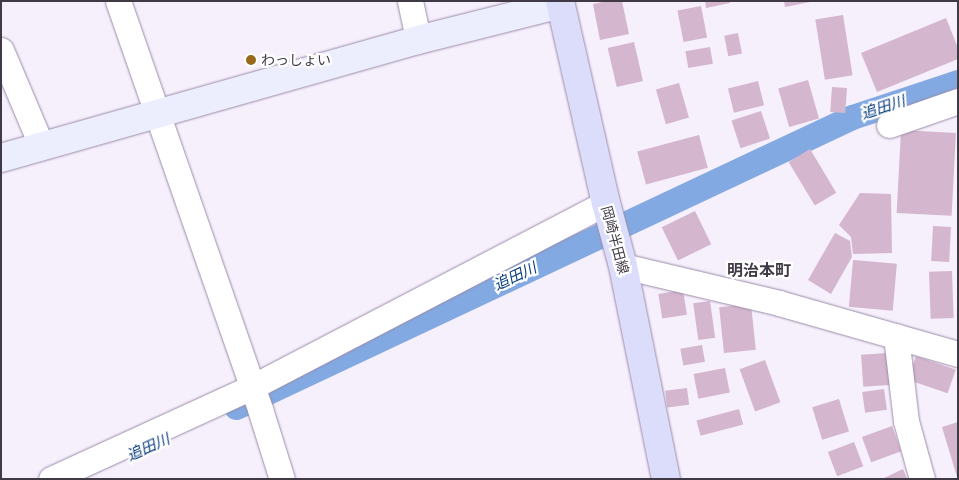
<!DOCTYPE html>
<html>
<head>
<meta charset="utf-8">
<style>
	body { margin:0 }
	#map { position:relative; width:959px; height:480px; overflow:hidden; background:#f6effc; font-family:Mulish,"Noto Sans JP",sans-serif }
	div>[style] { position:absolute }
	.canal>* { height:25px; margin:-12.5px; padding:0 12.5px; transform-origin:12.5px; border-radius:12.5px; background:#82a9e2 }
	.building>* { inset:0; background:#d4b6ce; transform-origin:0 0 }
	.roads { filter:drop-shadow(0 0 1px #9b8caa) drop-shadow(0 0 1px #9b8caa) }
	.street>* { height:25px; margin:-12.5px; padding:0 12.5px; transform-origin:12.5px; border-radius:12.5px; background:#fff }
	.secondary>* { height:28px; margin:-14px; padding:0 14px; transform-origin:14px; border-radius:14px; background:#edeefd }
	.primary>* { height:28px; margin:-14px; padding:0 14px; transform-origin:14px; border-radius:14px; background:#dcddfb }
	.dots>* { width:14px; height:14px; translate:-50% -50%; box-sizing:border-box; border:2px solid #fff; border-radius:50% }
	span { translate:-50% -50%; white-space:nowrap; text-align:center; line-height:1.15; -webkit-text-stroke:4.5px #fff; paint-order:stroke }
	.poi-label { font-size:14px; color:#403a46 }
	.left { translate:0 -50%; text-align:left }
	.street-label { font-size:14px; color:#403a46 }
	.water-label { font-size:15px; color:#083d7f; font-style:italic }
	.quarter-label { font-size:16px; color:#403a46; font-weight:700 }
	.frame { position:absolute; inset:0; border:2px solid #403a46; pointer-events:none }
</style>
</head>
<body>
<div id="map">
	<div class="canal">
		<i style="left:236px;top:407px;width:681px;rotate:-25.21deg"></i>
		<i style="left:852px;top:117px;width:112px;rotate:-18.3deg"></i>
	</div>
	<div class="building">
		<i style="clip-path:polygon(607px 1px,622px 1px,629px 34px,600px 40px,593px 4px)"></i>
		<i style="clip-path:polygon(705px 1px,729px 1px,730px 3px,706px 8px)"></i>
		<i style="clip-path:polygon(784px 1px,810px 1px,810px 2px,785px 7px)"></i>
		<i style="left:701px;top:6px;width:32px;height:24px;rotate:79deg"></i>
		<i style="left:843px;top:15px;width:61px;height:28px;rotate:81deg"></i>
		<i style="clip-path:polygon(946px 18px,958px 48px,958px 59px,877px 92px,861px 53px)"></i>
		<i style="left:738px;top:33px;width:21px;height:14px;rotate:79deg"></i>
		<i style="left:634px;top:42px;width:40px;height:27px;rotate:77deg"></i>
		<i style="left:710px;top:47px;width:17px;height:25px;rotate:80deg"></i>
		<i style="left:808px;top:80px;width:40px;height:31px;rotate:74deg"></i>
		<i style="left:758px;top:81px;width:25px;height:31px;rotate:76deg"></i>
		<i style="left:679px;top:83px;width:36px;height:24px;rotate:74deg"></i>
		<i style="left:832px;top:87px;width:15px;height:25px;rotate:4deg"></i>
		<i style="left:761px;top:111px;width:29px;height:31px;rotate:72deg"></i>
		<i style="left:901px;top:130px;width:55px;height:83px;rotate:3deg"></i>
		<i style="left:699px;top:135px;width:34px;height:64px;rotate:75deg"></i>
		<i style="left:810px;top:149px;width:51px;height:25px;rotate:59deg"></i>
		<i style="clip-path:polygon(860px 193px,891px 194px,892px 253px,853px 254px,851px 237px,839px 225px)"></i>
		<i style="left:695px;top:211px;width:37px;height:37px;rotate:64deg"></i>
		<i style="left:933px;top:226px;width:18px;height:35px;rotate:3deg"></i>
		<i style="clip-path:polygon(835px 233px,850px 241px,852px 257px,831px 294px,808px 280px)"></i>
		<i style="left:853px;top:260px;width:44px;height:47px;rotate:5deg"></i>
		<i style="left:952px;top:271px;width:47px;height:23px;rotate:88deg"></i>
		<i style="left:683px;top:290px;width:25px;height:25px;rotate:81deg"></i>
		<i style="left:710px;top:301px;width:37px;height:17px;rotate:82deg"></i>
		<i style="left:751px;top:304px;width:46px;height:32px;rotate:84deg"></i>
		<i style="left:702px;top:345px;width:17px;height:22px;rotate:80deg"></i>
		<i style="left:887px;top:353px;width:32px;height:26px;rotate:86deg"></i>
		<i style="left:916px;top:356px;width:42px;height:25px;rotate:19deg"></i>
		<i style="left:765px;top:360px;width:45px;height:27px;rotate:70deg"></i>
		<i style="left:725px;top:368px;width:25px;height:32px;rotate:79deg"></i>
		<i style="left:687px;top:388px;width:17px;height:22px;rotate:83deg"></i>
		<i style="left:884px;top:389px;width:21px;height:22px;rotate:82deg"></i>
		<i style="left:839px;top:399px;width:34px;height:28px;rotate:73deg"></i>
		<i style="left:739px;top:409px;width:16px;height:44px;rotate:75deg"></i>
		<i style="clip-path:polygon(958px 422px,958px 477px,957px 477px,942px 427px)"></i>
		<i style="left:892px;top:426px;width:27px;height:32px;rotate:70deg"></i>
		<i style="left:854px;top:442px;width:26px;height:28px;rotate:69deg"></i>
		<i style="clip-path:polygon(903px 469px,907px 479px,882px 479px)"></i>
	</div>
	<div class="roads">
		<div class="street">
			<i style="left:118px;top:1px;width:432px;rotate:70.8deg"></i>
			<i style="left:260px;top:409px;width:73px;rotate:72.6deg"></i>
			<i style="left:410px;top:1px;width:40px;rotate:78deg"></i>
			<i style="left:1px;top:50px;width:105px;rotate:67.1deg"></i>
			<i style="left:889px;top:125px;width:73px;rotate:-19.2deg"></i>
			<i style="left:623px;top:266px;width:160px;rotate:13.3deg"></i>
			<i style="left:779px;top:303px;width:186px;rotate:15.9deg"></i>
			<i style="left:896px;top:336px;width:86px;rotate:83.3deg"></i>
			<i style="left:906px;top:421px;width:60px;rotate:74.6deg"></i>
			<i style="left:51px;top:479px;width:221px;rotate:-24.6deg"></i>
			<i style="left:252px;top:387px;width:399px;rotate:-27.5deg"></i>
		</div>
		<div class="secondary">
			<i style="left:1px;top:158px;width:433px;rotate:-15.8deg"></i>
			<i style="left:418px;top:40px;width:147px;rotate:-14.1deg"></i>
		</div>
		<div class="primary">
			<i style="left:560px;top:1px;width:207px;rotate:77.2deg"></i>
			<i style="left:606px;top:203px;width:65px;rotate:74.9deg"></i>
			<i style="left:623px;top:266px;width:217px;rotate:78.6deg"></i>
		</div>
	</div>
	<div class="dots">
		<i style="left:251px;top:60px;background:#986919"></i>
	</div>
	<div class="poi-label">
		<span class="left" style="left:261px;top:60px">わっしょい</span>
	</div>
	<div class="street-label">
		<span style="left:615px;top:240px;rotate:75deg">岡崎半田線</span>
	</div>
	<div class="water-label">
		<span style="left:883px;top:107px;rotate:-18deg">追田川</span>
		<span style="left:515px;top:276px;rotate:-25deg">追田川</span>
		<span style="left:148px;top:447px;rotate:-24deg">追田川</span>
	</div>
	<div class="quarter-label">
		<span style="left:759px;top:270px">明治本町</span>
	</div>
	<div class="frame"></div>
</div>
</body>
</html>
